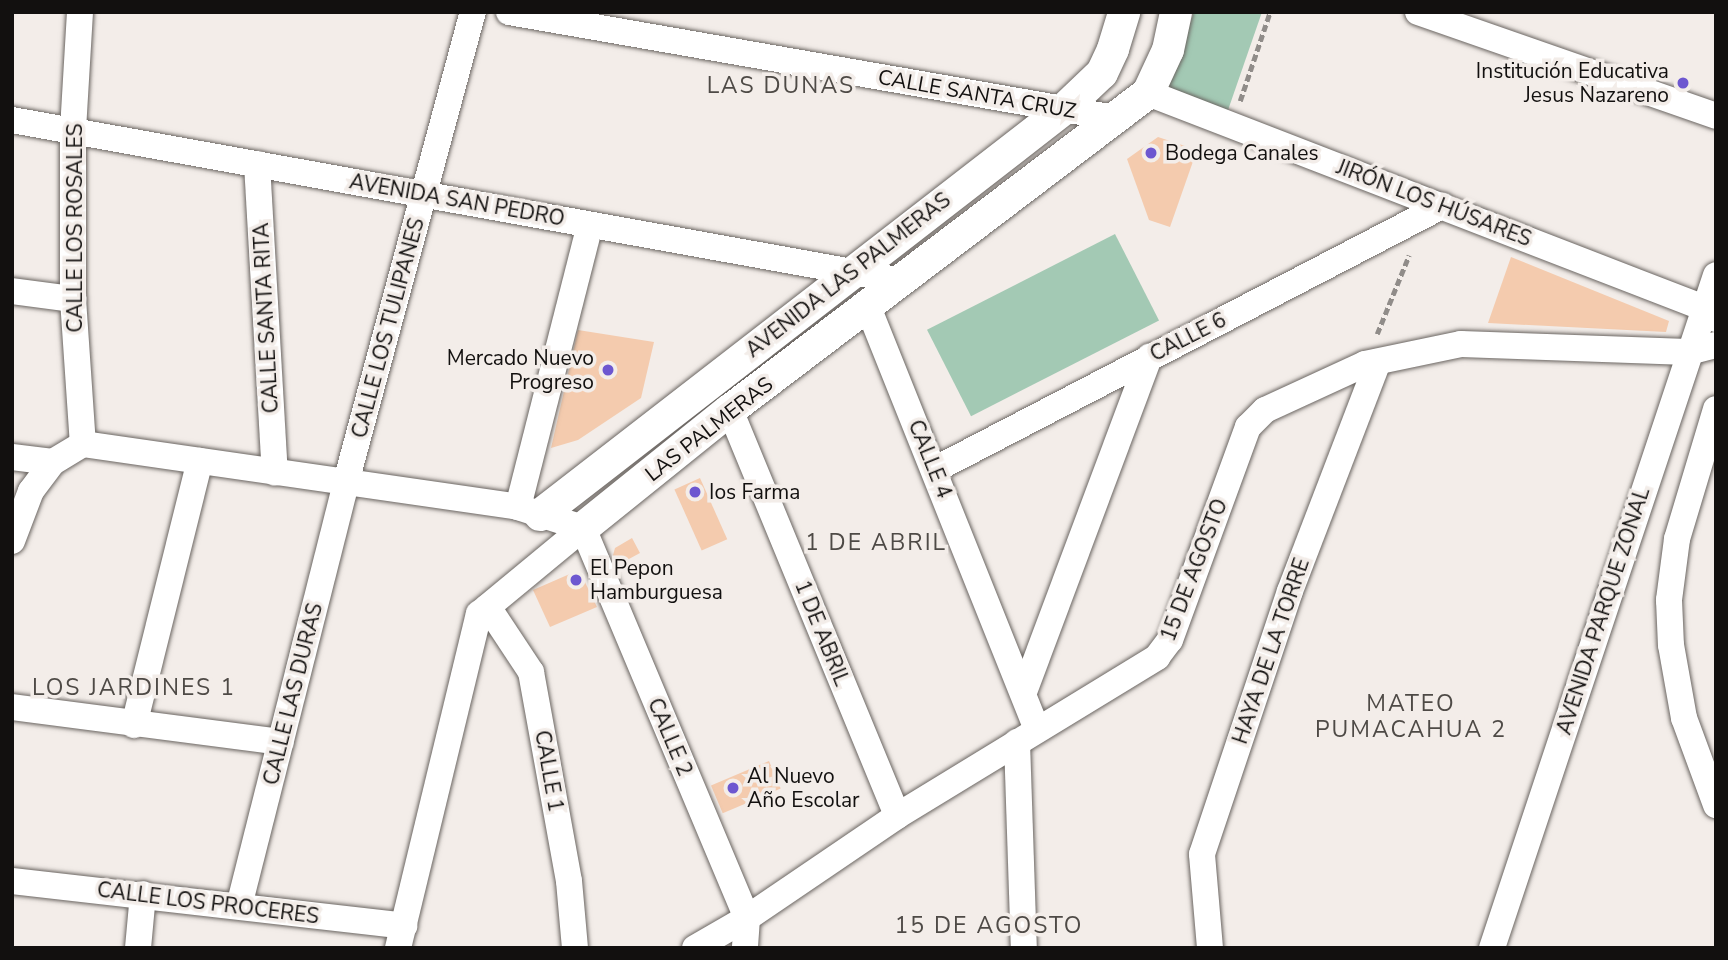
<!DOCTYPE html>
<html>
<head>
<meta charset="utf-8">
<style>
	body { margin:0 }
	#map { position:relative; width:1728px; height:960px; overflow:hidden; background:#f3ede9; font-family:"Nunito Sans",sans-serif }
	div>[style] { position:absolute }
	.green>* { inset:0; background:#a3c9b4; transform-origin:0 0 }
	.building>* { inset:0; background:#f4cbae; transform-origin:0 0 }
	.path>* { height:4.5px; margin-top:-2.25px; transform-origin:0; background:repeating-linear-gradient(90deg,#908c89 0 7px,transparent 0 10.5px) }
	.roads { filter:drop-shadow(0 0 2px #6a6561) drop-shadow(0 0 2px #6a6561) }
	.minor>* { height:26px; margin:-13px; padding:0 13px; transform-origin:13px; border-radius:13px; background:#fff }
	.tertiary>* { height:32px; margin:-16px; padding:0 16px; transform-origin:16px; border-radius:16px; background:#fff }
	.dots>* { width:19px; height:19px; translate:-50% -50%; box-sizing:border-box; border:4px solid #f3ede9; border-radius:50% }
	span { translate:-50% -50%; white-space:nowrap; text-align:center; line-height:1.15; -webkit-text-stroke:7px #f3ede9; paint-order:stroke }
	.poi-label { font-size:21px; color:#12100f }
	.right { translate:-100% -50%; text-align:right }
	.left { translate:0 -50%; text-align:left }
	.street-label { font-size:21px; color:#12100f }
	.neighbourhood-label { font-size:23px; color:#4e4a46; letter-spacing:2px }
	.frame { position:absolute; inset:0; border:14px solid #12100f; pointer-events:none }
</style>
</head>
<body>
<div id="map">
	<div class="green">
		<i style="clip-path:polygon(1194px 12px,1262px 12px,1227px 113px,1166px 92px)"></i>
		<i style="left:1115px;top:234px;width:97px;height:211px;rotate:63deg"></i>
	</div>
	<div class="building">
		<i style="clip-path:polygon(1158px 137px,1197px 150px,1170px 227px,1149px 220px,1127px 159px)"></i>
		<i style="clip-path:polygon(1511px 257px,1669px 321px,1666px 332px,1488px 323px)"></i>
		<i style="clip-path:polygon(578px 330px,654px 342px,641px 398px,578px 440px,551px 448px)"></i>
		<i style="left:700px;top:478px;width:67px;height:28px;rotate:66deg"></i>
		<i style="clip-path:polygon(632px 538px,640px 553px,616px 566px,612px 559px,615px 548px)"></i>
		<i style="clip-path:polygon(572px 573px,583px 578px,597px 607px,550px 627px,533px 590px)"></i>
		<i style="left:769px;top:761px;width:30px;height:63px;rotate:67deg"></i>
	</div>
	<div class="path">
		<i style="left:1240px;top:101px;width:94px;rotate:-71.4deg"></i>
		<i style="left:1377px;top:334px;width:85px;rotate:-67.9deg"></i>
	</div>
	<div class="roads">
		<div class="minor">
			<i style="left:80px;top:12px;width:118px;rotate:93.4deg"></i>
			<i style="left:73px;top:130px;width:169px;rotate:90deg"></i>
			<i style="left:73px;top:299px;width:145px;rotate:86.1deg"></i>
			<i style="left:509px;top:12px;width:615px;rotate:9.92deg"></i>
			<i style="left:1418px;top:12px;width:316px;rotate:19.2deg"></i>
			<i style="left:1148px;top:93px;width:596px;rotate:21.14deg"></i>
			<i style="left:1704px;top:308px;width:16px;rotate:43deg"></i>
			<i style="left:12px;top:120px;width:904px;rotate:10.25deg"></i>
			<i style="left:257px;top:164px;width:309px;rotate:86.7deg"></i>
			<i style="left:12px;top:291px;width:62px;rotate:7.5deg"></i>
			<i style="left:868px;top:307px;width:455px;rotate:68.2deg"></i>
			<i style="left:1716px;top:409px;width:136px;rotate:106.7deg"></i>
			<i style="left:1677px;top:539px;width:62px;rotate:97.5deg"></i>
			<i style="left:1669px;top:600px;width:45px;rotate:87.5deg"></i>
			<i style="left:1671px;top:645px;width:74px;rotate:79.9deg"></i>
			<i style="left:1684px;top:718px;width:93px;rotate:69.8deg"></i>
			<i style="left:730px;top:410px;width:439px;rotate:67.6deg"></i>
			<i style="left:12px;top:457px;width:41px;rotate:7deg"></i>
			<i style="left:934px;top:470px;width:573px;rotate:-27.46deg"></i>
			<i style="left:518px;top:507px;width:291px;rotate:-75.7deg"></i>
			<i style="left:583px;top:528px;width:423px;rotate:67.2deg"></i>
			<i style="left:747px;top:918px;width:30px;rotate:94deg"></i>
			<i style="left:12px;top:541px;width:53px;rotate:-69.2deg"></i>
			<i style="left:31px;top:491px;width:36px;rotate:-53deg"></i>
			<i style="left:53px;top:462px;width:35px;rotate:-31deg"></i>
			<i style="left:83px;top:444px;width:440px;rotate:8.2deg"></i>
			<i style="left:518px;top:507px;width:68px;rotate:17.9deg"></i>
			<i style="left:488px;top:607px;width:78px;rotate:56.5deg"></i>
			<i style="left:531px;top:672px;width:212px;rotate:79.7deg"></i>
			<i style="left:569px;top:881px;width:67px;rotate:84.9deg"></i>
			<i style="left:1024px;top:692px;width:358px;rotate:-69.5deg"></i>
			<i style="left:12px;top:707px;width:271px;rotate:7.4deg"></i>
			<i style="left:134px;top:725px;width:272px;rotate:-76deg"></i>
			<i style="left:1017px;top:742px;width:206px;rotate:88.1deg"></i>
			<i style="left:12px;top:881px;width:395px;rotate:6.5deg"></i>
			<i style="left:239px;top:906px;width:437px;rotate:-75.8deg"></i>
			<i style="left:346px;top:482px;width:487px;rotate:-74.9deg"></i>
			<i style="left:138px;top:948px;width:54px;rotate:-84.7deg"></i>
			<i style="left:398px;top:948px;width:344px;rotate:-76.4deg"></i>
			<i style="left:479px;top:614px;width:135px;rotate:-39.6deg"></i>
			<i style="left:695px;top:948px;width:60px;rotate:-30deg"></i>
			<i style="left:747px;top:918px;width:181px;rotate:-34.2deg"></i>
			<i style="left:897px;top:816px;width:305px;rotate:-31.4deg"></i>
			<i style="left:1157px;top:657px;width:21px;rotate:-53deg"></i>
			<i style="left:1170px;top:640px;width:227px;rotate:-69.9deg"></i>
			<i style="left:1248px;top:427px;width:24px;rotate:-45deg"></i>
			<i style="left:1265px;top:410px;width:110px;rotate:-24.7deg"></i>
			<i style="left:1365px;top:364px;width:98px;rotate:-11.8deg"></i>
			<i style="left:1461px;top:344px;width:227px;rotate:2deg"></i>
			<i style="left:1688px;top:352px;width:29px;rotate:-14deg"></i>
			<i style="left:1210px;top:948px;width:94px;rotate:-94.9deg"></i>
			<i style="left:1202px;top:854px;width:277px;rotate:-71.5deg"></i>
			<i style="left:1290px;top:591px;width:245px;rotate:-69deg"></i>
			<i style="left:1492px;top:948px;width:709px;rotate:-71.59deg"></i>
		</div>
		<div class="tertiary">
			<i style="left:540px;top:515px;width:663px;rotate:-37.77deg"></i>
			<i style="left:1064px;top:109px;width:52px;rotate:-43.5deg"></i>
			<i style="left:1102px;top:73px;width:26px;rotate:-65deg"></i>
			<i style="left:1113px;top:49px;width:39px;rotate:-73deg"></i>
			<i style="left:583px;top:528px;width:189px;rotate:-38.8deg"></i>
			<i style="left:730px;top:410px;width:525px;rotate:-37.18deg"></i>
			<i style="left:1148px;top:93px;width:47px;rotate:-65.1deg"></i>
			<i style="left:1168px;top:50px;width:39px;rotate:-78deg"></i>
		</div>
	</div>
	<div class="dots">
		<i style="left:1683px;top:83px;background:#6d57d0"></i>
		<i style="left:1151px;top:153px;background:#6d57d0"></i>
		<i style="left:608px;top:370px;background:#6d57d0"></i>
		<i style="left:695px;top:492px;background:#6d57d0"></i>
		<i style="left:576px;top:580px;background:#6d57d0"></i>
		<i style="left:733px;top:788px;background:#6d57d0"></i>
	</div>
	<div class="poi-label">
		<span class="right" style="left:1669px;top:83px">Institución Educativa<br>Jesus Nazareno</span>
		<span class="left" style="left:1165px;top:153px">Bodega Canales</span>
		<span class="right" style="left:594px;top:370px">Mercado Nuevo<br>Progreso</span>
		<span class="left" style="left:709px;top:492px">Ios Farma</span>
		<span class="left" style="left:590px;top:580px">El Pepon<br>Hamburguesa</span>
		<span class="left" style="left:747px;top:788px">Al Nuevo<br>Año Escolar</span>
	</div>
	<div class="street-label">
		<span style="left:977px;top:94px;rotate:10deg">CALLE SANTA CRUZ</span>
		<span style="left:457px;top:200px;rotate:10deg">AVENIDA SAN PEDRO</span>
		<span style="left:1434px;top:203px;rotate:21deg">JIRÓN LOS HÚSARES</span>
		<span style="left:75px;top:228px;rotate:-90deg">CALLE LOS ROSALES</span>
		<span style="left:848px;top:275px;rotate:-38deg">AVENIDA LAS PALMERAS</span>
		<span style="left:266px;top:318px;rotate:-93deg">CALLE SANTA RITA</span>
		<span style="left:388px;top:328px;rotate:-75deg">CALLE LOS TULIPANES</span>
		<span style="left:1188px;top:337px;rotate:-27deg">CALLE 6</span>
		<span style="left:709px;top:429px;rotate:-38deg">LAS PALMERAS</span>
		<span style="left:930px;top:459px;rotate:68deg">CALLE 4</span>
		<span style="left:1194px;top:570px;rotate:-69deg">15 DE AGOSTO</span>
		<span style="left:1603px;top:611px;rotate:-72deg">AVENIDA PARQUE ZONAL</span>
		<span style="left:822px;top:633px;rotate:68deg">1 DE ABRIL</span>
		<span style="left:1271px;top:651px;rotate:-71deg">HAYA DE LA TORRE</span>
		<span style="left:293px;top:694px;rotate:-76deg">CALLE LAS DURAS</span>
		<span style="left:670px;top:737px;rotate:67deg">CALLE 2</span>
		<span style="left:549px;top:771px;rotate:80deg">CALLE 1</span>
		<span style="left:208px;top:903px;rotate:7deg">CALLE LOS PROCERES</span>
	</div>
	<div class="neighbourhood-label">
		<span style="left:781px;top:86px">LAS DUNAS</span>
		<span style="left:876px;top:543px">1 DE ABRIL</span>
		<span style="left:134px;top:688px">LOS JARDINES 1</span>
		<span style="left:1411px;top:717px">MATEO<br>PUMACAHUA 2</span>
		<span style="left:989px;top:926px">15 DE AGOSTO</span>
	</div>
	<div class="frame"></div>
</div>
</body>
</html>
